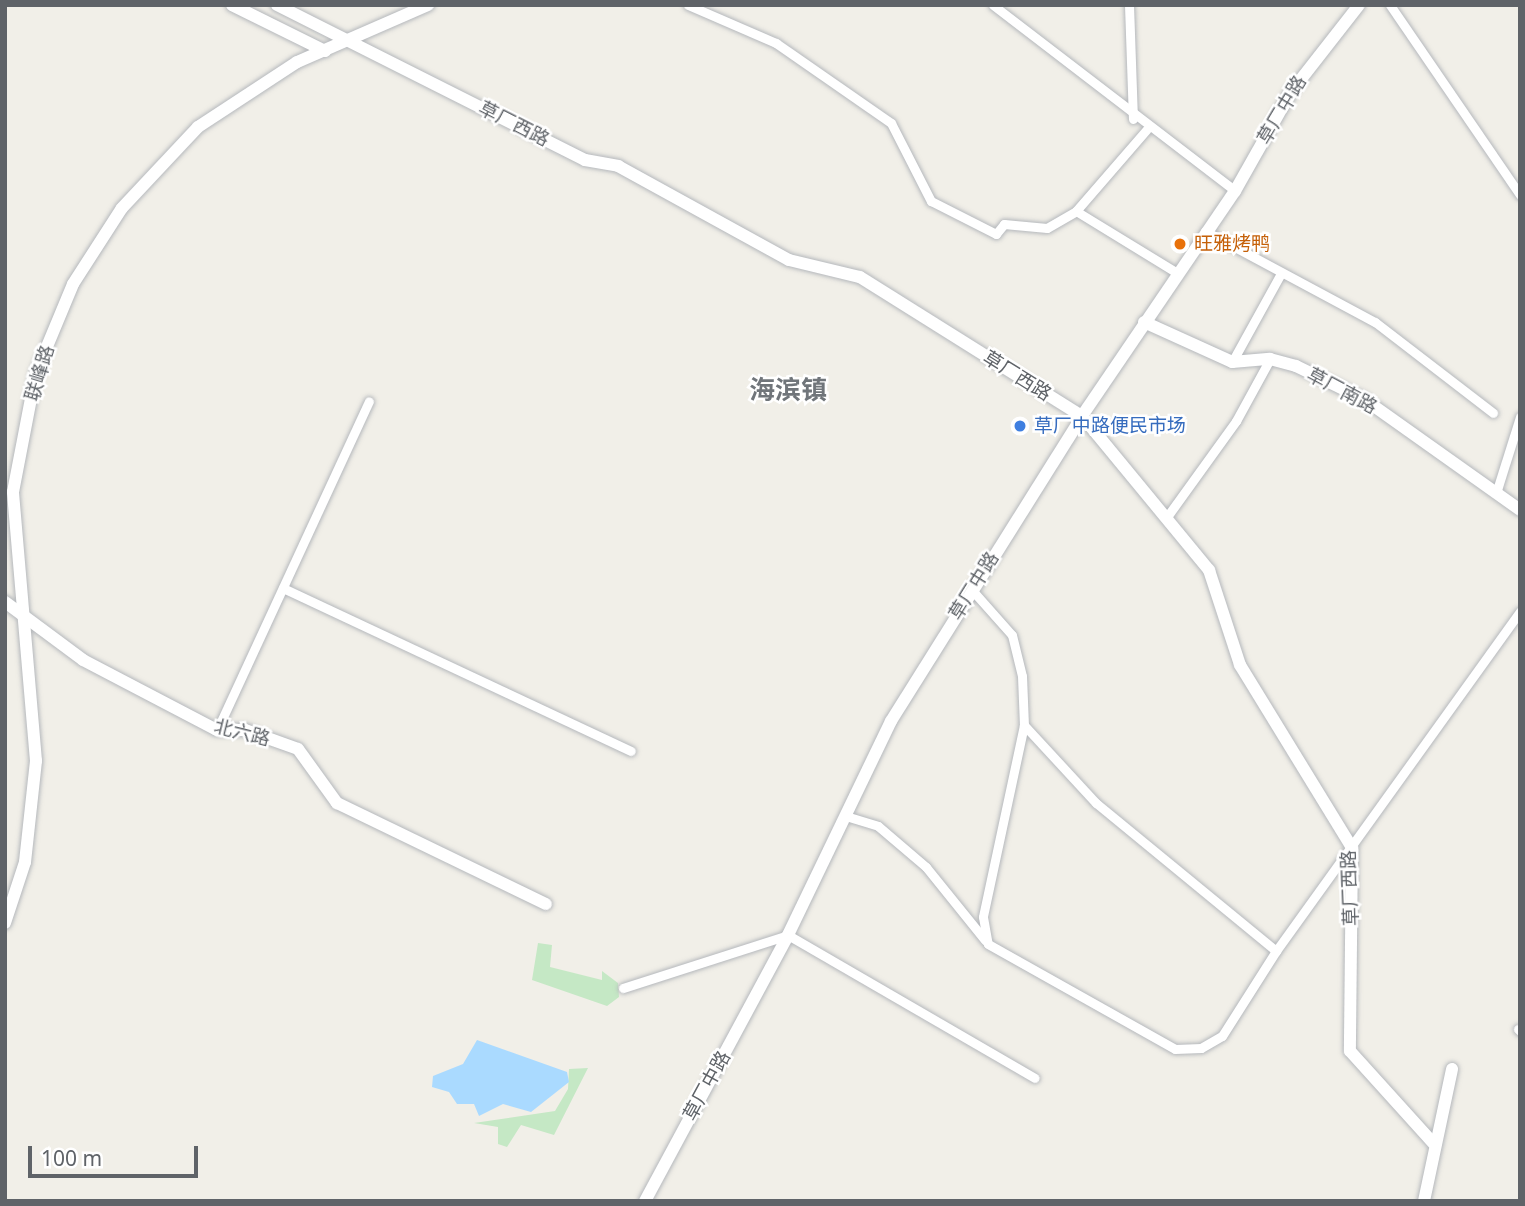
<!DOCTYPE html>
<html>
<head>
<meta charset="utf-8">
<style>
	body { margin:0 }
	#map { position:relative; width:1525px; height:1206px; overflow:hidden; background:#f1efe8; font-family:"Noto Sans","Noto Sans SC",sans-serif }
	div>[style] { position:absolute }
	.green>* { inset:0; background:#c5e8c5 }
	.water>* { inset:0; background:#aadaff }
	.roads { filter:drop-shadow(0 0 2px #b5b8bc) drop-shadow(0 0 2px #b5b8bc) }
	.minor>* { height:9px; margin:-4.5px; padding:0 4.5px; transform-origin:4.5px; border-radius:4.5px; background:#fff }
	.tertiary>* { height:12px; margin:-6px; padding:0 6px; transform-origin:6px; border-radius:6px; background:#fff }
	.secondary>* { height:12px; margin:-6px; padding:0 6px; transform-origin:6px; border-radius:6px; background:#fff }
	.dots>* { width:19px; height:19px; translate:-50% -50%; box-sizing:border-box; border:4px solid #fff; border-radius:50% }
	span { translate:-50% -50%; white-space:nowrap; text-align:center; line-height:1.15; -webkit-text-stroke:5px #fff; paint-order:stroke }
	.street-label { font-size:19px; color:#5f6368 }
	.food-label { font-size:19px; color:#c56008 }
	.left { translate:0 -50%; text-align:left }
	.shop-label { font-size:19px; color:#366cbe }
	.district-label { font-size:26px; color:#70757a; font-weight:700 }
	.frame { position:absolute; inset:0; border:7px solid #5f6368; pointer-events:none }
	.scale { position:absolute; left:28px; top:1146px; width:170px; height:32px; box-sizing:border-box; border:4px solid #5f6368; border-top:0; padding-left:9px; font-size:21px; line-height:24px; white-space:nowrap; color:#5f6368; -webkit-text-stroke:5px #fff; paint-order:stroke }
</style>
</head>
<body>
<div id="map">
	<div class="green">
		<i style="clip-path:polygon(538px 943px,552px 945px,550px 967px,602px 980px,602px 971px,618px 983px,619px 997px,607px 1006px,532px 980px)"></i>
		<i style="clip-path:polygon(588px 1068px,554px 1135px,521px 1125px,507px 1147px,498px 1144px,498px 1127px,474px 1123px,555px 1111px,568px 1089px,569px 1069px)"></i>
	</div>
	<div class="water">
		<i style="clip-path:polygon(477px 1040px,567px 1072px,569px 1082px,531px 1112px,503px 1104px,479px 1116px,474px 1104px,457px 1104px,449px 1092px,432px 1087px,433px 1076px,463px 1064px)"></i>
	</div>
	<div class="roads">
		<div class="minor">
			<i style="left:688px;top:5px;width:96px;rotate:23.4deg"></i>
			<i style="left:776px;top:43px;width:140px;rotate:34.8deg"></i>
			<i style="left:891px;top:123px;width:88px;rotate:62.9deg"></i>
			<i style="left:931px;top:201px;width:73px;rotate:26.9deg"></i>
			<i style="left:996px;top:234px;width:13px;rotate:-51deg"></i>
			<i style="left:1004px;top:224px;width:43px;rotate:5.3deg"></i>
			<i style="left:1047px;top:228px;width:34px;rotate:-30deg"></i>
			<i style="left:1076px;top:211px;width:108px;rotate:-49.1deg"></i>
			<i style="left:993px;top:5px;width:305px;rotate:37.5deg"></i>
			<i style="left:1129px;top:5px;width:114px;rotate:88deg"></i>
			<i style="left:1390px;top:5px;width:230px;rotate:55.6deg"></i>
			<i style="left:1076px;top:211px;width:119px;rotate:31.5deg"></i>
			<i style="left:1205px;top:231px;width:193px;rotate:28.2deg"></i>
			<i style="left:1375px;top:322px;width:149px;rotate:37.6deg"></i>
			<i style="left:1232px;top:362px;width:99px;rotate:-61.1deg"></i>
			<i style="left:1496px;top:493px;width:80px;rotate:-72.5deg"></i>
			<i style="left:1169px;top:514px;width:115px;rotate:-54.2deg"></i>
			<i style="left:1236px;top:421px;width:71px;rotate:-61.3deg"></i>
			<i style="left:283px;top:588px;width:384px;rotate:25.1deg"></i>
			<i style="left:972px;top:590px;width:60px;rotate:48.4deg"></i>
			<i style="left:1012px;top:635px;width:42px;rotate:76.3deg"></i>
			<i style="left:1022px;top:676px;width:49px;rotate:87.7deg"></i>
			<i style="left:1024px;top:725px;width:196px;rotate:102.1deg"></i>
			<i style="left:983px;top:917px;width:27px;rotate:80deg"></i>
			<i style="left:988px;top:944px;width:214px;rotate:29.3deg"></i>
			<i style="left:1175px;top:1049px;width:26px;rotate:-2deg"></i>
			<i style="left:1201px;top:1048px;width:24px;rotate:-30deg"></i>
			<i style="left:1222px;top:1036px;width:101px;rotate:-57.6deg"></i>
			<i style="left:1276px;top:951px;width:418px;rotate:-54.3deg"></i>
			<i style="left:1024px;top:725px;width:106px;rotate:47.3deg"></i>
			<i style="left:1096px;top:803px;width:233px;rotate:39.4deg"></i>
			<i style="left:217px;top:730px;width:362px;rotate:-65.2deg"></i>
			<i style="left:849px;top:817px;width:30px;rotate:17deg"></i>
			<i style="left:878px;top:826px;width:63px;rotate:40.5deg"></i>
			<i style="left:926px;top:867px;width:94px;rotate:51.1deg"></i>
			<i style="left:623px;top:988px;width:173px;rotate:-17.8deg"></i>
			<i style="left:788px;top:935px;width:285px;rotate:30.1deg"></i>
			<i style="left:1518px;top:1029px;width:3px;rotate:45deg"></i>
		</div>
		<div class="tertiary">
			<i style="left:1144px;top:322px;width:97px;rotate:24.4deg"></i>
			<i style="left:1232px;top:362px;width:38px;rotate:-5deg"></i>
			<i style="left:1270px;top:359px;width:27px;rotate:15deg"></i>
			<i style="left:1296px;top:366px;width:76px;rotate:25.9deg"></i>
			<i style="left:1364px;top:399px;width:191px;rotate:35.4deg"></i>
			<i style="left:5px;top:602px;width:97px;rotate:36.6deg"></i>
			<i style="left:83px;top:660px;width:151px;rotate:27.6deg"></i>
			<i style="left:217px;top:730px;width:28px"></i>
			<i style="left:245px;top:730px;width:56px;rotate:19.7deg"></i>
			<i style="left:298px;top:749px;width:67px;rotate:54.2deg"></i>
			<i style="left:337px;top:803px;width:232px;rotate:25.8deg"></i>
			<i style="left:645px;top:1201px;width:302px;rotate:-61.7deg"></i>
			<i style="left:788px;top:935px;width:237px;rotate:-64.3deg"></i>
			<i style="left:891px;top:721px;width:360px;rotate:-57.9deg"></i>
			<i style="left:1082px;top:416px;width:272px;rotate:-55.8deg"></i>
			<i style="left:1235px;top:191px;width:114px;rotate:-60.5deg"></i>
			<i style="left:1291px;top:92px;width:110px;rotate:-52deg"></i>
		</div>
		<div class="secondary">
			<i style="left:232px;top:5px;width:104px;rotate:26.3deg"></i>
			<i style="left:277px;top:5px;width:345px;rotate:26.7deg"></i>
			<i style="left:585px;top:160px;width:34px;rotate:10deg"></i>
			<i style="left:618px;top:166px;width:195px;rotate:28.8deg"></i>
			<i style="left:789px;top:260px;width:73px;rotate:13.5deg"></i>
			<i style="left:860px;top:277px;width:262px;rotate:32.1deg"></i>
			<i style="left:1082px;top:416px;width:200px;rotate:50.5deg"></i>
			<i style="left:1209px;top:570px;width:100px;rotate:71.9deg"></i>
			<i style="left:1240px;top:665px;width:215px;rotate:58.5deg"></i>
			<i style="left:1352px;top:848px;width:203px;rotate:90.6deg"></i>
			<i style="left:1350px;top:1051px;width:124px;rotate:47.9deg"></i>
			<i style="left:5px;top:923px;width:64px;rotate:-71.8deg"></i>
			<i style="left:25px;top:862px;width:102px;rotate:-83.8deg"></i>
			<i style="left:36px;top:761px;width:270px;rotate:-94.9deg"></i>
			<i style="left:13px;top:492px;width:121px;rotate:-79.1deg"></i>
			<i style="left:36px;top:373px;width:96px;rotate:-67.4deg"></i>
			<i style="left:73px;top:284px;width:90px;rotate:-57.2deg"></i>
			<i style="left:122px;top:208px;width:111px;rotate:-46.8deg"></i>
			<i style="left:198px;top:127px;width:118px;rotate:-33.3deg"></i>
			<i style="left:297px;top:62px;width:143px;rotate:-23.5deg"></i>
			<i style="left:1424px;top:1201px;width:135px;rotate:-78deg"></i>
		</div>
	</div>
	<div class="dots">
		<i style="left:1180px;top:244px;background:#e8710a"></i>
		<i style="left:1020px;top:426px;background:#3f7fe0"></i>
	</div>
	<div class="street-label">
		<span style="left:1282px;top:110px;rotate:-59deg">草厂中路</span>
		<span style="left:514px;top:124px;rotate:27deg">草厂西路</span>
		<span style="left:40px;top:373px;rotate:-73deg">联峰路</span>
		<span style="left:1017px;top:376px;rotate:32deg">草厂西路</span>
		<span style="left:1342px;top:391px;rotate:28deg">草厂南路</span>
		<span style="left:974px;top:586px;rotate:-58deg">草厂中路</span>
		<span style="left:242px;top:733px;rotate:14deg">北六路</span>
		<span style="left:1350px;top:888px;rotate:-92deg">草厂西路</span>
		<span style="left:707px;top:1086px;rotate:-61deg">草厂中路</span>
	</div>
	<div class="food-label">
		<span class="left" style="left:1194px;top:244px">旺雅烤鸭</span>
	</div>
	<div class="shop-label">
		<span class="left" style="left:1034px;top:426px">草厂中路便民市场</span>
	</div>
	<div class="district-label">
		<span style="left:788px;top:390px">海滨镇</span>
	</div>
	<div class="frame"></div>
	<div class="scale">100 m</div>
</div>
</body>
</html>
